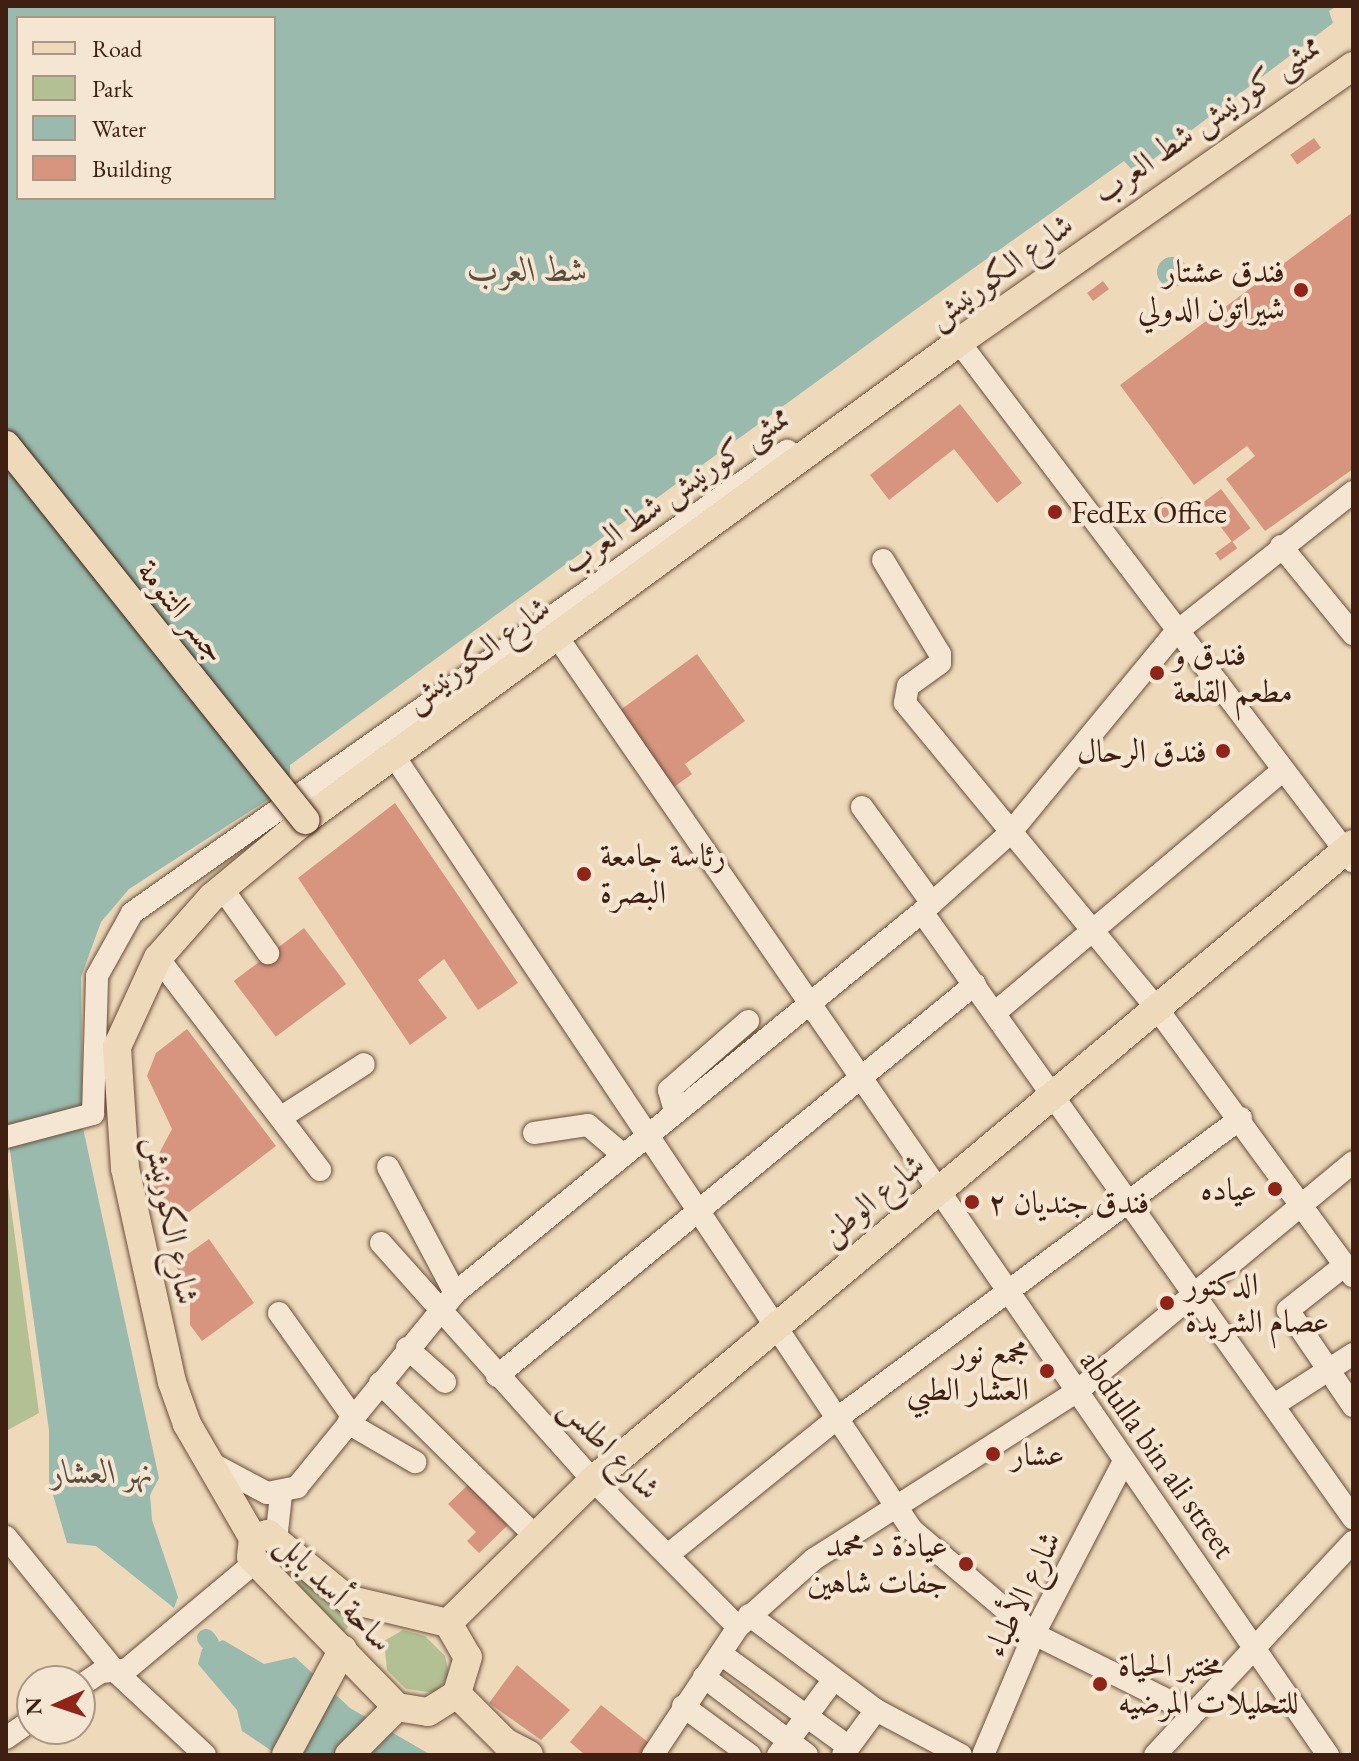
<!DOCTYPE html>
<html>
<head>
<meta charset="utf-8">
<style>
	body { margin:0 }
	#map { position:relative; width:1359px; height:1761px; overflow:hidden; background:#eed9ba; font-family:"EB Garamond",Amiri,serif }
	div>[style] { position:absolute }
	.green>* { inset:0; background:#b3c094 }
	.water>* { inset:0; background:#99baad }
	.round { border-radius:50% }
	.canal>* { height:18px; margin:-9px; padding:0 9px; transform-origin:9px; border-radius:9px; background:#99baad }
	.building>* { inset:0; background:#d7957f; transform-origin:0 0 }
	.roads { filter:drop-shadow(0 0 2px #6a4e3b) drop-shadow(0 0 2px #6a4e3b) }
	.minor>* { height:22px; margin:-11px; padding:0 11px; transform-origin:11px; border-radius:11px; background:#f4e6d2 }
	.major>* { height:28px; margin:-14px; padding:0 14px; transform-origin:14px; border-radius:14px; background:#eed9ba }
	.bridges { filter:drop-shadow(0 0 2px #3e1f11) drop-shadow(0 0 2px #3e1f11) }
	.major-bridge>* { height:28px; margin:-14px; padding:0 14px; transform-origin:14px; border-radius:14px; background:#eed9ba }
	.dots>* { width:22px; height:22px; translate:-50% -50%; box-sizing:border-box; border:4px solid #f4e6d2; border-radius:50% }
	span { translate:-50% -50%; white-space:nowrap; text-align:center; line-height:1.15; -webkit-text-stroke:8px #f4e6d2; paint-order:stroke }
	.street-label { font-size:32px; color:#3e1f11 }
	.poi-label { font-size:32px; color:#3e1f11 }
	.right { translate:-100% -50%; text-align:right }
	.left { translate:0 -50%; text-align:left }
	.water-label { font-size:34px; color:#594e40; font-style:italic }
	.frame { position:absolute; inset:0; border:8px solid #3e1f11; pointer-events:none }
	.legend { position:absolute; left:16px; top:16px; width:260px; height:184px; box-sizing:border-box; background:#f4e6d2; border:2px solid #ab9685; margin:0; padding:10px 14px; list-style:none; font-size:24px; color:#3e1f11 }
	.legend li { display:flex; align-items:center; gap:16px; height:40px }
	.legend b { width:40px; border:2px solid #ab9685 }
	.north { position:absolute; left:16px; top:1665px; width:80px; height:80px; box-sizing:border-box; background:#f4e6d2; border:2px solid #ab9685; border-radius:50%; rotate:267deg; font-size:22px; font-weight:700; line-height:32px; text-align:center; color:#3e1f11 }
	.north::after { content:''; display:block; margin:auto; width:28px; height:36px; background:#8f2418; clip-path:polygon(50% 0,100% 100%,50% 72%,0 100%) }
</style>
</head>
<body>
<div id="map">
	<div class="green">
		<i style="clip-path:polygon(6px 1171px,39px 1413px,6px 1431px)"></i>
		<i style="clip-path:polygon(272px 1553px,354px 1620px,342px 1634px,267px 1558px)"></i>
		<i style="clip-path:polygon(403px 1630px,425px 1636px,445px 1656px,449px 1675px,436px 1693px,406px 1689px,387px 1670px,384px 1641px)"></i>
	</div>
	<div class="water">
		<i style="clip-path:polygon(evenodd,6px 6px,1337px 6px,1329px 11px,1333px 23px,1135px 173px,1124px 161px,915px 310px,290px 765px,290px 781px,269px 799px,129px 889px,101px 922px,81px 977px,83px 1128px,159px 1478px,150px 1495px,152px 1520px,178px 1597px,174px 1608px,96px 1546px,67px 1543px,49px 1481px,49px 1430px,6px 1122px,6px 6px,18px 18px,274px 18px,274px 198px,18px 198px,18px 18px)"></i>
		<i class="round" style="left:1157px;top:257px;width:30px;height:30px"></i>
		<i style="clip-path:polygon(223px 1640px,264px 1664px,295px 1657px,350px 1708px,431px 1755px,278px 1755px,242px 1731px,237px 1710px,198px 1664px,202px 1649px)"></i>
	</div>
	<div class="canal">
		<i style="left:206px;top:1638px;width:6px;rotate:51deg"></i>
	</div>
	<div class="building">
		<i style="left:1314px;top:138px;width:12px;height:29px;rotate:55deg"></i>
		<i style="clip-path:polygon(1353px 212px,1353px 469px,1265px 531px,1226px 479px,1255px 456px,1247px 446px,1194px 485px,1120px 385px)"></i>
		<i style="left:1103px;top:281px;width:10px;height:20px;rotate:53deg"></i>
		<i style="clip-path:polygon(960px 404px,1022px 483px,997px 503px,954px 449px,889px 500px,870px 475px)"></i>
		<i style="left:1221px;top:489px;width:49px;height:23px;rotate:53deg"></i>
		<i style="left:1162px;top:497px;width:18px;height:13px;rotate:52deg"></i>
		<i style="left:1232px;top:541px;width:9px;height:21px;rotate:54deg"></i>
		<i style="clip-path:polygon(697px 654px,745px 721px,685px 764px,692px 774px,674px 787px,619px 711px)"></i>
		<i style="clip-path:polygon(395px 803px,518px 983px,478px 1010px,444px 959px,418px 980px,447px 1018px,410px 1045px,298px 878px)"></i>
		<i style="left:304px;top:928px;width:70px;height:88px;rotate:53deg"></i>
		<i style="clip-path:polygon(187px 1029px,276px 1146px,189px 1212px,165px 1204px,153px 1186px,154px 1163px,172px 1129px,147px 1076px,156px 1053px)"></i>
		<i style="clip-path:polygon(209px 1239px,254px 1303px,202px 1341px,190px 1325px,190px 1287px,174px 1264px)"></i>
		<i style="clip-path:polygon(471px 1482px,510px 1523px,479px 1553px,467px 1541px,476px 1532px,448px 1504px)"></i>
		<i style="clip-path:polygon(517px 1665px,570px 1710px,541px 1740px,489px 1703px)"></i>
		<i style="clip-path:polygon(601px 1705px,649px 1743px,640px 1755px,585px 1755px,570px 1742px)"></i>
	</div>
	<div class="roads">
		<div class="minor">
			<i style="left:959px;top:342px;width:652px;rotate:52.8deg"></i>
			<i style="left:1281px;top:546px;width:114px;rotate:50.7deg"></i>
			<i style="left:883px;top:560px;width:110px;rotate:58.8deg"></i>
			<i style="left:940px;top:654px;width:9px;rotate:90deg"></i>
			<i style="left:940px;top:663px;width:39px;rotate:144deg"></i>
			<i style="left:908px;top:686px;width:17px;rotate:100deg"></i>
			<i style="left:905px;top:703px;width:398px;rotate:50.5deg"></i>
			<i style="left:1158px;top:1010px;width:330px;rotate:53.8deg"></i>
			<i style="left:558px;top:638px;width:1357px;rotate:55.42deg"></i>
			<i style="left:394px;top:756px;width:931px;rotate:56.21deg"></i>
			<i style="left:912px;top:1530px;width:160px;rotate:40.4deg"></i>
			<i style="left:1034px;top:1634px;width:178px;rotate:26.4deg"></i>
			<i style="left:862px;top:807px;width:119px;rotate:53.9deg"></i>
			<i style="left:222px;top:888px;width:80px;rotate:54.7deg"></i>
			<i style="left:922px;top:912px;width:744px;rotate:54.58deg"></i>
			<i style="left:158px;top:958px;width:267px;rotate:52.6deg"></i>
			<i style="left:997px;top:1011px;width:371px;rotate:-40.1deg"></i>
			<i style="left:675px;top:1111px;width:22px;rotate:-106deg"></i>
			<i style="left:669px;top:1090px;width:105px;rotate:-41.1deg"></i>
			<i style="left:283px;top:1116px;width:96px;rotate:-32.7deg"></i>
			<i style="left:534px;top:1133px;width:55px;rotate:-8.4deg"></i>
			<i style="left:588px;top:1125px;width:45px;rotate:40.5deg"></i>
			<i style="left:6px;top:1137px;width:90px;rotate:-14.8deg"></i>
			<i style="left:93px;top:1114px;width:138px;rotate:-88.3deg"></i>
			<i style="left:97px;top:976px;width:72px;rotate:-60.9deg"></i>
			<i style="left:132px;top:913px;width:802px;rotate:-35.2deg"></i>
			<i style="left:388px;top:1167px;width:143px;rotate:62deg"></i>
			<i style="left:381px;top:1243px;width:318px;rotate:48.2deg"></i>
			<i style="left:593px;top:1480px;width:206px;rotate:45.4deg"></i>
			<i style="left:1345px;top:1265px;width:73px;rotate:141.7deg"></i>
			<i style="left:1288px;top:1310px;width:116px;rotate:55.9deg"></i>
			<i style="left:279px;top:1313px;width:128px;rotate:54.6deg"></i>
			<i style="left:407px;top:1348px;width:51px;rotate:41.8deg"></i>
			<i style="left:497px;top:1376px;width:618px;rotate:-39.35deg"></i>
			<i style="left:380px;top:1383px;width:221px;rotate:44.6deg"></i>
			<i style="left:1274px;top:1405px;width:94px;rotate:-32.8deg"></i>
			<i style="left:348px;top:1423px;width:78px;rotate:30.2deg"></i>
			<i style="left:207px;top:1461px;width:68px;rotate:28.1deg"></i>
			<i style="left:267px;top:1493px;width:31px;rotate:-11deg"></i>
			<i style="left:297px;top:1487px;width:250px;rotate:-50.8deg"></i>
			<i style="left:455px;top:1293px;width:603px;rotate:-39.21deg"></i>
			<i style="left:922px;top:912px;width:118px;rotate:-41.9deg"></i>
			<i style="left:1010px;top:833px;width:259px;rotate:-50.5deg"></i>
			<i style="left:1175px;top:633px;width:227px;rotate:-38.4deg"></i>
			<i style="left:6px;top:1537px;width:173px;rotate:50.9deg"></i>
			<i style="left:115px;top:1671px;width:123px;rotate:43deg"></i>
			<i style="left:276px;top:1540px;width:45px;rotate:-83.7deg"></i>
			<i style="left:669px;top:1554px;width:213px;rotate:-38.9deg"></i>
			<i style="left:835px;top:1420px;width:506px;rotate:-36.64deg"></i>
			<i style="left:749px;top:1615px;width:159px;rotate:36.8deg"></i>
			<i style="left:876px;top:1710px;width:96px;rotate:27.9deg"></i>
			<i style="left:721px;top:1654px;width:158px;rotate:36deg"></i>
			<i style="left:704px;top:1677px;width:129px;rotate:37.1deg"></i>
			<i style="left:80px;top:1686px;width:25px;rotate:-34deg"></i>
			<i style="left:101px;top:1672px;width:25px;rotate:-5deg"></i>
			<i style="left:126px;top:1670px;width:168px;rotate:-39.9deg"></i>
			<i style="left:683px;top:1706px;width:83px;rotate:36.2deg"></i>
			<i style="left:6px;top:1738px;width:32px;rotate:-35deg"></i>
			<i style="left:653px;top:1755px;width:154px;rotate:-56.4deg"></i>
			<i style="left:738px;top:1627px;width:102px;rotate:-41.8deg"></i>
			<i style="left:814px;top:1559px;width:309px;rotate:-32.5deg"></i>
			<i style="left:1075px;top:1393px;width:361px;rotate:-39.7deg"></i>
			<i style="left:778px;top:1755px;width:94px;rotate:-53.6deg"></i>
			<i style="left:843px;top:1755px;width:56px;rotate:-53.7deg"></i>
			<i style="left:983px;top:1755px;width:131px;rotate:-67.1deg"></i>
			<i style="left:1034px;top:1634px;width:193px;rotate:-62.5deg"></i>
			<i style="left:1155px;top:1755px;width:291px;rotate:-47.1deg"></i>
		</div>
		<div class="major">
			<i style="left:268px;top:1534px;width:102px;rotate:39.4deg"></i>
			<i style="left:347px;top:1599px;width:104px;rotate:13.4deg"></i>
			<i style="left:448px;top:1623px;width:39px;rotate:60deg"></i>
			<i style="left:468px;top:1657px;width:39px;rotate:107deg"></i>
			<i style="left:457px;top:1694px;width:34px;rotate:148deg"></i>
			<i style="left:428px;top:1712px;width:31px;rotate:-171deg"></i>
			<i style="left:397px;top:1707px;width:209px;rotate:-134.2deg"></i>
			<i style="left:251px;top:1557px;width:19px;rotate:-84deg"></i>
			<i style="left:253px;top:1538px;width:16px;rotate:-15deg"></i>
			<i style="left:253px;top:1538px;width:132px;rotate:-120.1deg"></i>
			<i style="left:187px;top:1424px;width:45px;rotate:-109.7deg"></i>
			<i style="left:172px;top:1382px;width:219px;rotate:-102.4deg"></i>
			<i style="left:125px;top:1168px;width:121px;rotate:-93.8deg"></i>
			<i style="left:117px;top:1047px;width:98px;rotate:-65.3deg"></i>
			<i style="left:158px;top:958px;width:81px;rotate:-48.5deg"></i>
			<i style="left:212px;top:897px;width:121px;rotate:-39.6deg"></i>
			<i style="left:305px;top:820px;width:810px;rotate:-36.16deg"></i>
			<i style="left:959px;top:342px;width:481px;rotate:-35deg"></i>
			<i style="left:448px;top:1623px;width:204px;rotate:-44.6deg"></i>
			<i style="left:593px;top:1480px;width:991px;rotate:-39.92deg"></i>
			<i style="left:457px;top:1694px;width:68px;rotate:45deg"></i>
			<i style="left:505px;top:1742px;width:27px;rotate:28deg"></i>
			<i style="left:286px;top:1755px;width:120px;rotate:-61.7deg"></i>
			<i style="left:349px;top:1755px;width:68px;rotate:-45deg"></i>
		</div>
	</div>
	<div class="bridges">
		<div class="major-bridge">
			<i style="left:6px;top:445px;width:480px;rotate:51.4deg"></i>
		</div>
	</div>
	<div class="dots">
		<i style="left:1301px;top:290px;background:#8f2418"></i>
		<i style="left:1055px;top:512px;background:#8f2418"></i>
		<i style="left:1157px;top:673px;background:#8f2418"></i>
		<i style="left:1223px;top:751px;background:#8f2418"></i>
		<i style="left:584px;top:874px;background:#8f2418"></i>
		<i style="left:1275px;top:1189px;background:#8f2418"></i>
		<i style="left:972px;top:1202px;background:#8f2418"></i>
		<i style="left:1167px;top:1303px;background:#8f2418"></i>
		<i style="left:1047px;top:1371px;background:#8f2418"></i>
		<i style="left:993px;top:1454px;background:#8f2418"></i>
		<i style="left:966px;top:1564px;background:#8f2418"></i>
		<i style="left:1100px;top:1684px;background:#8f2418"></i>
	</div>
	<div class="street-label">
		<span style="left:1207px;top:119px;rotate:-35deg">ممشى كورنيش شط العرب</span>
		<span style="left:1000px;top:271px;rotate:-36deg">شارع الكورنيش</span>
		<span style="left:676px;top:490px;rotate:-35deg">ممشى كورنيش شط العرب</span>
		<span style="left:182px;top:611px;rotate:51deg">جسر التنومة</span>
		<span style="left:477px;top:654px;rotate:-36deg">شارع الكورنيش</span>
		<span style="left:872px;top:1199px;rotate:-39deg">شارع الوطن</span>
		<span style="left:172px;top:1220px;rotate:79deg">شارع الكورنيش</span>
		<span style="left:610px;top:1448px;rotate:46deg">شارع اطلس</span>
		<span style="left:1158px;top:1454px;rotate:55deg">abdulla bin ali street</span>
		<span style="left:335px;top:1592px;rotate:46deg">ساحة أسد بابل</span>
		<span style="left:1022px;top:1594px;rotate:-64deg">شارع الأطباء</span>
	</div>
	<div class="poi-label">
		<span class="right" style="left:1285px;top:290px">فندق عشتار<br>شيراتون الدولي</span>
		<span class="left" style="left:1071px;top:512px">FedEx Office</span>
		<span class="left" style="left:1173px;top:673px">فندق و<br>مطعم القلعة</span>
		<span class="right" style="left:1207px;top:751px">فندق الرحال</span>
		<span class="left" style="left:600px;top:874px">رئاسة جامعة<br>البصرة</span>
		<span class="right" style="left:1257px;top:1189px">عياده</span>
		<span class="left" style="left:988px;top:1202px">فندق جنديان ٢</span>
		<span class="left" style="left:1185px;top:1303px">الدكتور<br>عصام الشريدة</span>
		<span class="right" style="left:1029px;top:1371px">مجمع نور<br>العشار الطبي</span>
		<span class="left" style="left:1011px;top:1454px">عشار</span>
		<span class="right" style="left:948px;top:1564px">عيادة د محمد<br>جفات شاهين</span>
		<span class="left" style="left:1118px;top:1684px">مختبر الحياة<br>للتحليلات المرضيه</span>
	</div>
	<div class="water-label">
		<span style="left:528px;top:270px">شط العرب</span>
		<span style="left:102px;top:1472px">نهر العشار</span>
	</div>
	<div class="frame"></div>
	<ul class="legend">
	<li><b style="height:10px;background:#eed9ba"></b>Road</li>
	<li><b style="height:22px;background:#b3c094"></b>Park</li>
	<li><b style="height:22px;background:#99baad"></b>Water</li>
	<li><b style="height:22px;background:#d7957f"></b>Building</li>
	</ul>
	<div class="north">N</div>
</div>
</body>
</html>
